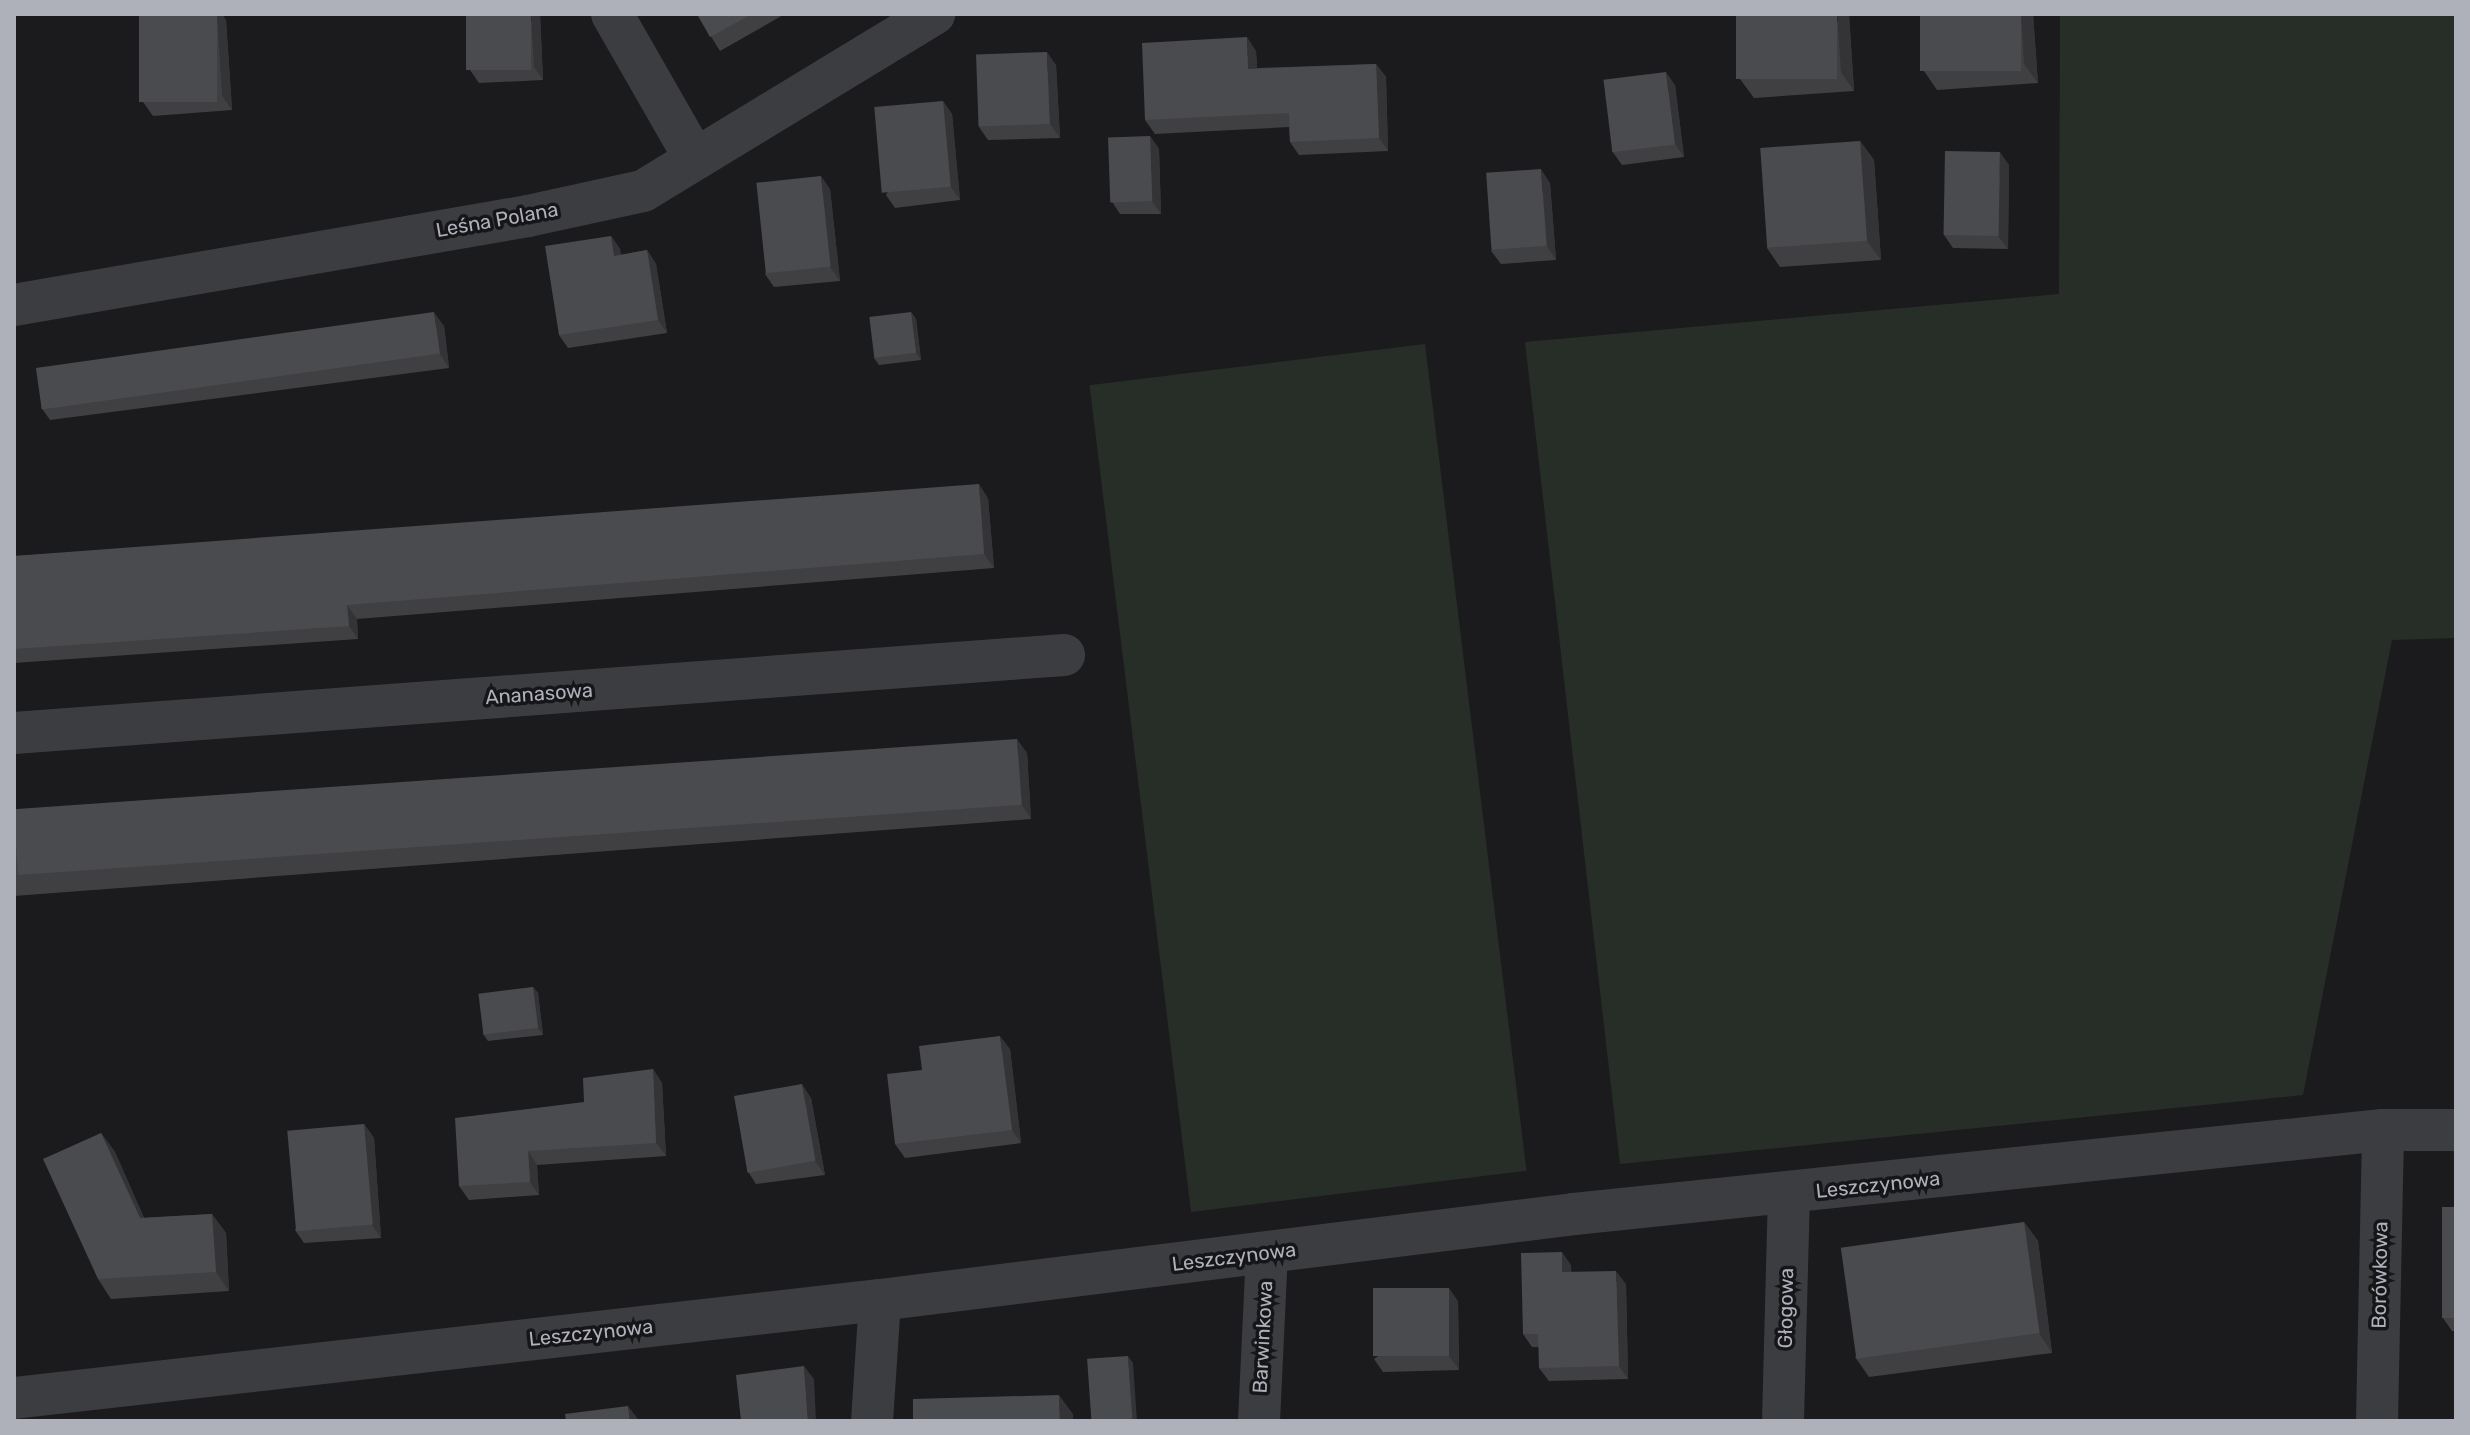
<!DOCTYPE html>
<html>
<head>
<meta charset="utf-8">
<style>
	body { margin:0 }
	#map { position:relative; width:2470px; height:1435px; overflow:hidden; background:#1b1b1d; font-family:Rubik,sans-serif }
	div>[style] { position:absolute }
	.green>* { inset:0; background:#272e28; transform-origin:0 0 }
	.minor>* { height:42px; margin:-21px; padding:0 21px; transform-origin:21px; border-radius:21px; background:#3c3d41 }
	.wall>* { inset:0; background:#404043 }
	.shaded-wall>* { inset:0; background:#343437 }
	.building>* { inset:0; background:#4a4b4e; transform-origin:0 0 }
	span { translate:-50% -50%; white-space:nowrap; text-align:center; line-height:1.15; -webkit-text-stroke:7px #161618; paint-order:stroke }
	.street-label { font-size:20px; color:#afb1ba }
	.frame { position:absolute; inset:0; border:16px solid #afb1ba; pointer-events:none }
</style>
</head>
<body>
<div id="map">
	<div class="green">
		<i style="clip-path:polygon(2060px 14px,2456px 14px,2456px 638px,2392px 640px,2303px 1095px,1620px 1164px,1525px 342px,2059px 294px)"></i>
		<i style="left:1425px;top:344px;width:833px;height:338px;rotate:83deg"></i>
	</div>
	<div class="minor">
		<i style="left:612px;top:14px;width:165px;rotate:60.2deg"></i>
		<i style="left:14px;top:305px;width:522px;rotate:-9.82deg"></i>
		<i style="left:528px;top:216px;width:118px;rotate:-12.3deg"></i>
		<i style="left:643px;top:191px;width:341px;rotate:-31.3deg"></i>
		<i style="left:14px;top:733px;width:1053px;rotate:-4.25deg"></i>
		<i style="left:14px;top:1398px;width:872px;rotate:-6.46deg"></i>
		<i style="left:880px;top:1300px;width:699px;rotate:-7.06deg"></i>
		<i style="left:1574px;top:1214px;width:813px;rotate:-5.93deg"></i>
		<i style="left:2383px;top:1130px;width:73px"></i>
		<i style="left:872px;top:1421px;width:121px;rotate:-86.2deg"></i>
		<i style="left:1259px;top:1421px;width:168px;rotate:-87.3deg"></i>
		<i style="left:1783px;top:1421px;width:227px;rotate:-88.5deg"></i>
		<i style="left:2377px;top:1421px;width:291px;rotate:-88.8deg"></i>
	</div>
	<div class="wall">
		<i style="clip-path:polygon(139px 14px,222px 14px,226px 20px,232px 110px,153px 116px,143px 102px)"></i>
		<i style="clip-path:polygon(540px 14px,543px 80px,479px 83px,470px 70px)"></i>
		<i style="clip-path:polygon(697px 14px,785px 14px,720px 51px)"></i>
		<i style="clip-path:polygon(1849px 14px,1854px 91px,1754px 98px,1740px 79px)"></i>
		<i style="clip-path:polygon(1920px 14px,2033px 14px,2038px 83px,1937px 90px,1924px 71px)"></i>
		<i style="clip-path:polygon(1256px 51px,1257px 68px,1376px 64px,1386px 77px,1388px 151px,1299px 155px,1290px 142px,1289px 127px,1155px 134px,1145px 120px)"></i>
		<i style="clip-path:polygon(1056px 65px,1060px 138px,988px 140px,979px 127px)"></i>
		<i style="clip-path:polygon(1675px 85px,1684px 157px,1622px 165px,1612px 151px)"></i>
		<i style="clip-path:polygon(943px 101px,952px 114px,960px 200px,895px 208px,886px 195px)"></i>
		<i style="clip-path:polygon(1150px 136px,1159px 149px,1161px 214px,1120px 214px,1111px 200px)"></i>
		<i style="clip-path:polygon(1860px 141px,1874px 160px,1881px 260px,1780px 267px,1767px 248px)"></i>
		<i style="clip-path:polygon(2009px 165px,2008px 249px,1953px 248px,1944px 235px)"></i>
		<i style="clip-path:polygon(1550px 183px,1556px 260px,1501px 264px,1491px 251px)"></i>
		<i style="clip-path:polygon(830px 189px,840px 281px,774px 287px,765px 274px)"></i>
		<i style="clip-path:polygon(611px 236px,620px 249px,621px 255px,647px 250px,656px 264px,667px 333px,568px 348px,559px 335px)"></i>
		<i style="clip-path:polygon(911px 312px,916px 319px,921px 360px,879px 365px,874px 358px)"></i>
		<i style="clip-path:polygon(444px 326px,449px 368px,50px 420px,41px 407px)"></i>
		<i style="clip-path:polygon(988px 498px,994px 568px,357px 619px,358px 639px,14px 663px,14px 556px)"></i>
		<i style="clip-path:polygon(1027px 753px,1031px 819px,14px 896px,14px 811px)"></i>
		<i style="clip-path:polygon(533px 987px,538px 993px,543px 1035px,488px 1041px,483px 1034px)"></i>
		<i style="clip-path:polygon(1010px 1049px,1021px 1143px,905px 1158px,895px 1144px,922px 1070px)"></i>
		<i style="clip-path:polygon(653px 1069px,662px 1083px,666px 1156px,537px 1165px,539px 1195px,469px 1200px,459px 1186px,584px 1102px)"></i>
		<i style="clip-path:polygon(811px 1098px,825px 1175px,756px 1184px,747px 1170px)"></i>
		<i style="clip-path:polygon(364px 1124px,374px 1138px,381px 1238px,304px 1243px,295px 1230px)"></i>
		<i style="clip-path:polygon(101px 1133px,115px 1152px,144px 1218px,212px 1214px,226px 1233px,229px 1291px,111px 1299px,98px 1279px)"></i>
		<i style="clip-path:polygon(2456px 1207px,2456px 1331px,2452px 1331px,2443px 1318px)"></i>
		<i style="clip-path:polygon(2024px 1222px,2038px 1241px,2052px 1353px,1869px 1377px,1855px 1357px)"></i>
		<i style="clip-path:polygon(1571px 1265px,1571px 1272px,1626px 1284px,1628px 1379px,1549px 1381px,1539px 1368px,1539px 1347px,1532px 1347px,1523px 1334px)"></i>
		<i style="clip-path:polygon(1458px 1301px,1459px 1370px,1383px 1372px,1374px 1359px)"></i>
	</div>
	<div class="shaded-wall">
		<i style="clip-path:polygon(217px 14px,222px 14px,226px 20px,232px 110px,222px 96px)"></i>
		<i style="clip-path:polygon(531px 14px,540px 14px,543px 80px,534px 67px)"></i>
		<i style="clip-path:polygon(1837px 14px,1849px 14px,1854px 91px,1841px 72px)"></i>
		<i style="clip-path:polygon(2021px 14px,2033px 14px,2038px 83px,2024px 64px)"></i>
		<i style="clip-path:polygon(1247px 37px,1256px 51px,1258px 82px,1248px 69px)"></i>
		<i style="clip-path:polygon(1047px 52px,1056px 65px,1060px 138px,1050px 124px)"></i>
		<i style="clip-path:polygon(1376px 64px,1386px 77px,1388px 151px,1379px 138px)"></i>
		<i style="clip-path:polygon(1666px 72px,1675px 85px,1684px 157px,1675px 144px)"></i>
		<i style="clip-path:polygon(943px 101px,952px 114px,960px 200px,951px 187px)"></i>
		<i style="clip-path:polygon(1150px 136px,1159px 149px,1161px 214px,1152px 201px)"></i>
		<i style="clip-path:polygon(1860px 141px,1874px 160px,1881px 260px,1867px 241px)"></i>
		<i style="clip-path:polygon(2000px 152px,2009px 165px,2008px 249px,1998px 236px)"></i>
		<i style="clip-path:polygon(1541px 169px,1550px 183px,1556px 260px,1547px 246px)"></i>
		<i style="clip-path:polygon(821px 176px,830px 189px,840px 281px,830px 267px)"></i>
		<i style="clip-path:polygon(611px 236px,620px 249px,623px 269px,614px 256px)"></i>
		<i style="clip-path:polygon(647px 250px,656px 264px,667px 333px,658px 320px)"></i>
		<i style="clip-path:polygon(434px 312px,444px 326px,449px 368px,440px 354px)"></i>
		<i style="clip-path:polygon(911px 312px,916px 319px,921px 360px,916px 353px)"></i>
		<i style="clip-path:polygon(979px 484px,988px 498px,994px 568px,984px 554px)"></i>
		<i style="clip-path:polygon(347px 605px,357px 619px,358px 639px,349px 626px)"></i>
		<i style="clip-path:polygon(1017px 739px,1027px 753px,1031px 819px,1022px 805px)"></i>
		<i style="clip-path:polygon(533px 987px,538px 993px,543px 1035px,538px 1028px)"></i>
		<i style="clip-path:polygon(1000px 1036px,1010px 1049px,1021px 1143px,1012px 1130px)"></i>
		<i style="clip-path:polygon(653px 1069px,662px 1083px,666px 1156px,656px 1143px)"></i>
		<i style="clip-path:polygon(802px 1084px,811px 1098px,825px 1175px,815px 1161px)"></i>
		<i style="clip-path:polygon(364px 1124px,374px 1138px,381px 1238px,372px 1225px)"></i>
		<i style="clip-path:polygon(101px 1133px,115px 1152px,153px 1238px,140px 1218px)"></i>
		<i style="clip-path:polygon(528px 1151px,537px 1165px,539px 1195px,530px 1182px)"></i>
		<i style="clip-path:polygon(212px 1214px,226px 1233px,229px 1291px,216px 1272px)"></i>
		<i style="clip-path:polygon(2024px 1222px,2038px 1241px,2052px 1353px,2039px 1333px)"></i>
		<i style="clip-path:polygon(1562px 1252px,1571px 1265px,1572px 1285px,1562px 1272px)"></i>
		<i style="clip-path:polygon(1616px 1271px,1626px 1284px,1628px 1379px,1619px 1366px)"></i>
		<i style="clip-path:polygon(1449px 1288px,1458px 1301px,1459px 1370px,1449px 1356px)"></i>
		<i style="clip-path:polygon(1128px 1356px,1133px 1363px,1137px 1421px,1134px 1421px,1132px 1419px)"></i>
		<i style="clip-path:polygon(804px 1366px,814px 1379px,816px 1421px,808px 1421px)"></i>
		<i style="clip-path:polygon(1059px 1395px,1073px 1414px,1073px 1421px,1060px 1421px)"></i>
		<i style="clip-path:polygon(628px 1406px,638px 1419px,638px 1421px,630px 1421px)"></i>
	</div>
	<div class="building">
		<i style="left:139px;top:14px;width:78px;height:88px"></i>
		<i style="left:466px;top:14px;width:65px;height:56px"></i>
		<i style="clip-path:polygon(697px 14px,752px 14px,710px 37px)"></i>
		<i style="left:1736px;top:14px;width:101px;height:65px"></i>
		<i style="left:1920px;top:14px;width:101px;height:57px"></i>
		<i style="clip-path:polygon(1247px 37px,1248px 69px,1376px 64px,1379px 138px,1290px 142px,1289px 113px,1145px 120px,1142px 43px)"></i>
		<i style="left:1047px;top:52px;width:72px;height:71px;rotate:88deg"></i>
		<i style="left:1666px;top:72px;width:73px;height:63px;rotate:83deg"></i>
		<i style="left:943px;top:101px;width:86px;height:69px;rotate:85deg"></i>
		<i style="left:1150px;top:136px;width:65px;height:42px;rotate:88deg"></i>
		<i style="left:1860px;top:141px;width:100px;height:100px;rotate:86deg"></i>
		<i style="left:1945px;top:151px;width:55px;height:84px;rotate:1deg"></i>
		<i style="left:1541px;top:169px;width:77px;height:55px;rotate:86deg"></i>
		<i style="left:821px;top:176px;width:91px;height:65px;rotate:84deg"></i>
		<i style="clip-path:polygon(611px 236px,614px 256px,647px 250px,658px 320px,559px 335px,545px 246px)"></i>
		<i style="left:434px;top:312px;width:42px;height:402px;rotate:82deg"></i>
		<i style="left:911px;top:312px;width:41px;height:42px;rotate:83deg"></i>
		<i style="clip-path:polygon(979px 484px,984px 554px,347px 605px,349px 626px,14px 649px,14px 556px)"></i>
		<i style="left:1017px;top:739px;width:66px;height:1006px;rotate:86deg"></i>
		<i style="left:533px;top:987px;width:41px;height:55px;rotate:83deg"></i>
		<i style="clip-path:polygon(1000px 1036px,1012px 1130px,895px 1144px,887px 1074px,922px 1070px,919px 1046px)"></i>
		<i style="clip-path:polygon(653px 1069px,656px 1143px,528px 1151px,530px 1182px,459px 1186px,455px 1118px,584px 1102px,583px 1078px)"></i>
		<i style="left:802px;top:1084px;width:78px;height:69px;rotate:80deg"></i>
		<i style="left:364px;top:1124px;width:101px;height:77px;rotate:85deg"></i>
		<i style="clip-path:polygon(101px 1133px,140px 1218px,212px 1214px,216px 1272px,98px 1279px,43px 1159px)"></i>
		<i style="left:2442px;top:1207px;width:14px;height:111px"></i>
		<i style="left:2024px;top:1222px;width:112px;height:185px;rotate:82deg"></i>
		<i style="clip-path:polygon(1562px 1252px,1562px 1272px,1616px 1271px,1619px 1366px,1539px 1368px,1538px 1334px,1523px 1334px,1521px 1253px)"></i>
		<i style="left:1449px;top:1288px;width:68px;height:76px;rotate:90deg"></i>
		<i style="left:1128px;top:1356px;width:63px;height:41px;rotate:86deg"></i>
		<i style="clip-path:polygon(804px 1366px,808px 1421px,741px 1421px,736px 1375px)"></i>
		<i style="clip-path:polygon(1059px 1395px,1060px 1421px,913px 1421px,913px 1399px)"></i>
		<i style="clip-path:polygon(628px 1406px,630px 1421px,566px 1421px,565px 1414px)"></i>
	</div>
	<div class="street-label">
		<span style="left:497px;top:220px;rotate:-10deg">Leśna Polana</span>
		<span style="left:539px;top:694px;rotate:-4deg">Ananasowa</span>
		<span style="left:1878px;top:1185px;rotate:-6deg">Leszczynowa</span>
		<span style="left:1234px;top:1257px;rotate:-7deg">Leszczynowa</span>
		<span style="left:2380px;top:1275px;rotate:-89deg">Borówkowa</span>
		<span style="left:1786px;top:1308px;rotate:-89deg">Głogowa</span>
		<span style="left:591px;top:1333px;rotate:-6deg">Leszczynowa</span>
		<span style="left:1263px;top:1337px;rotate:-87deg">Barwinkowa</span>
	</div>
	<div class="frame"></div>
</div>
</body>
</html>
